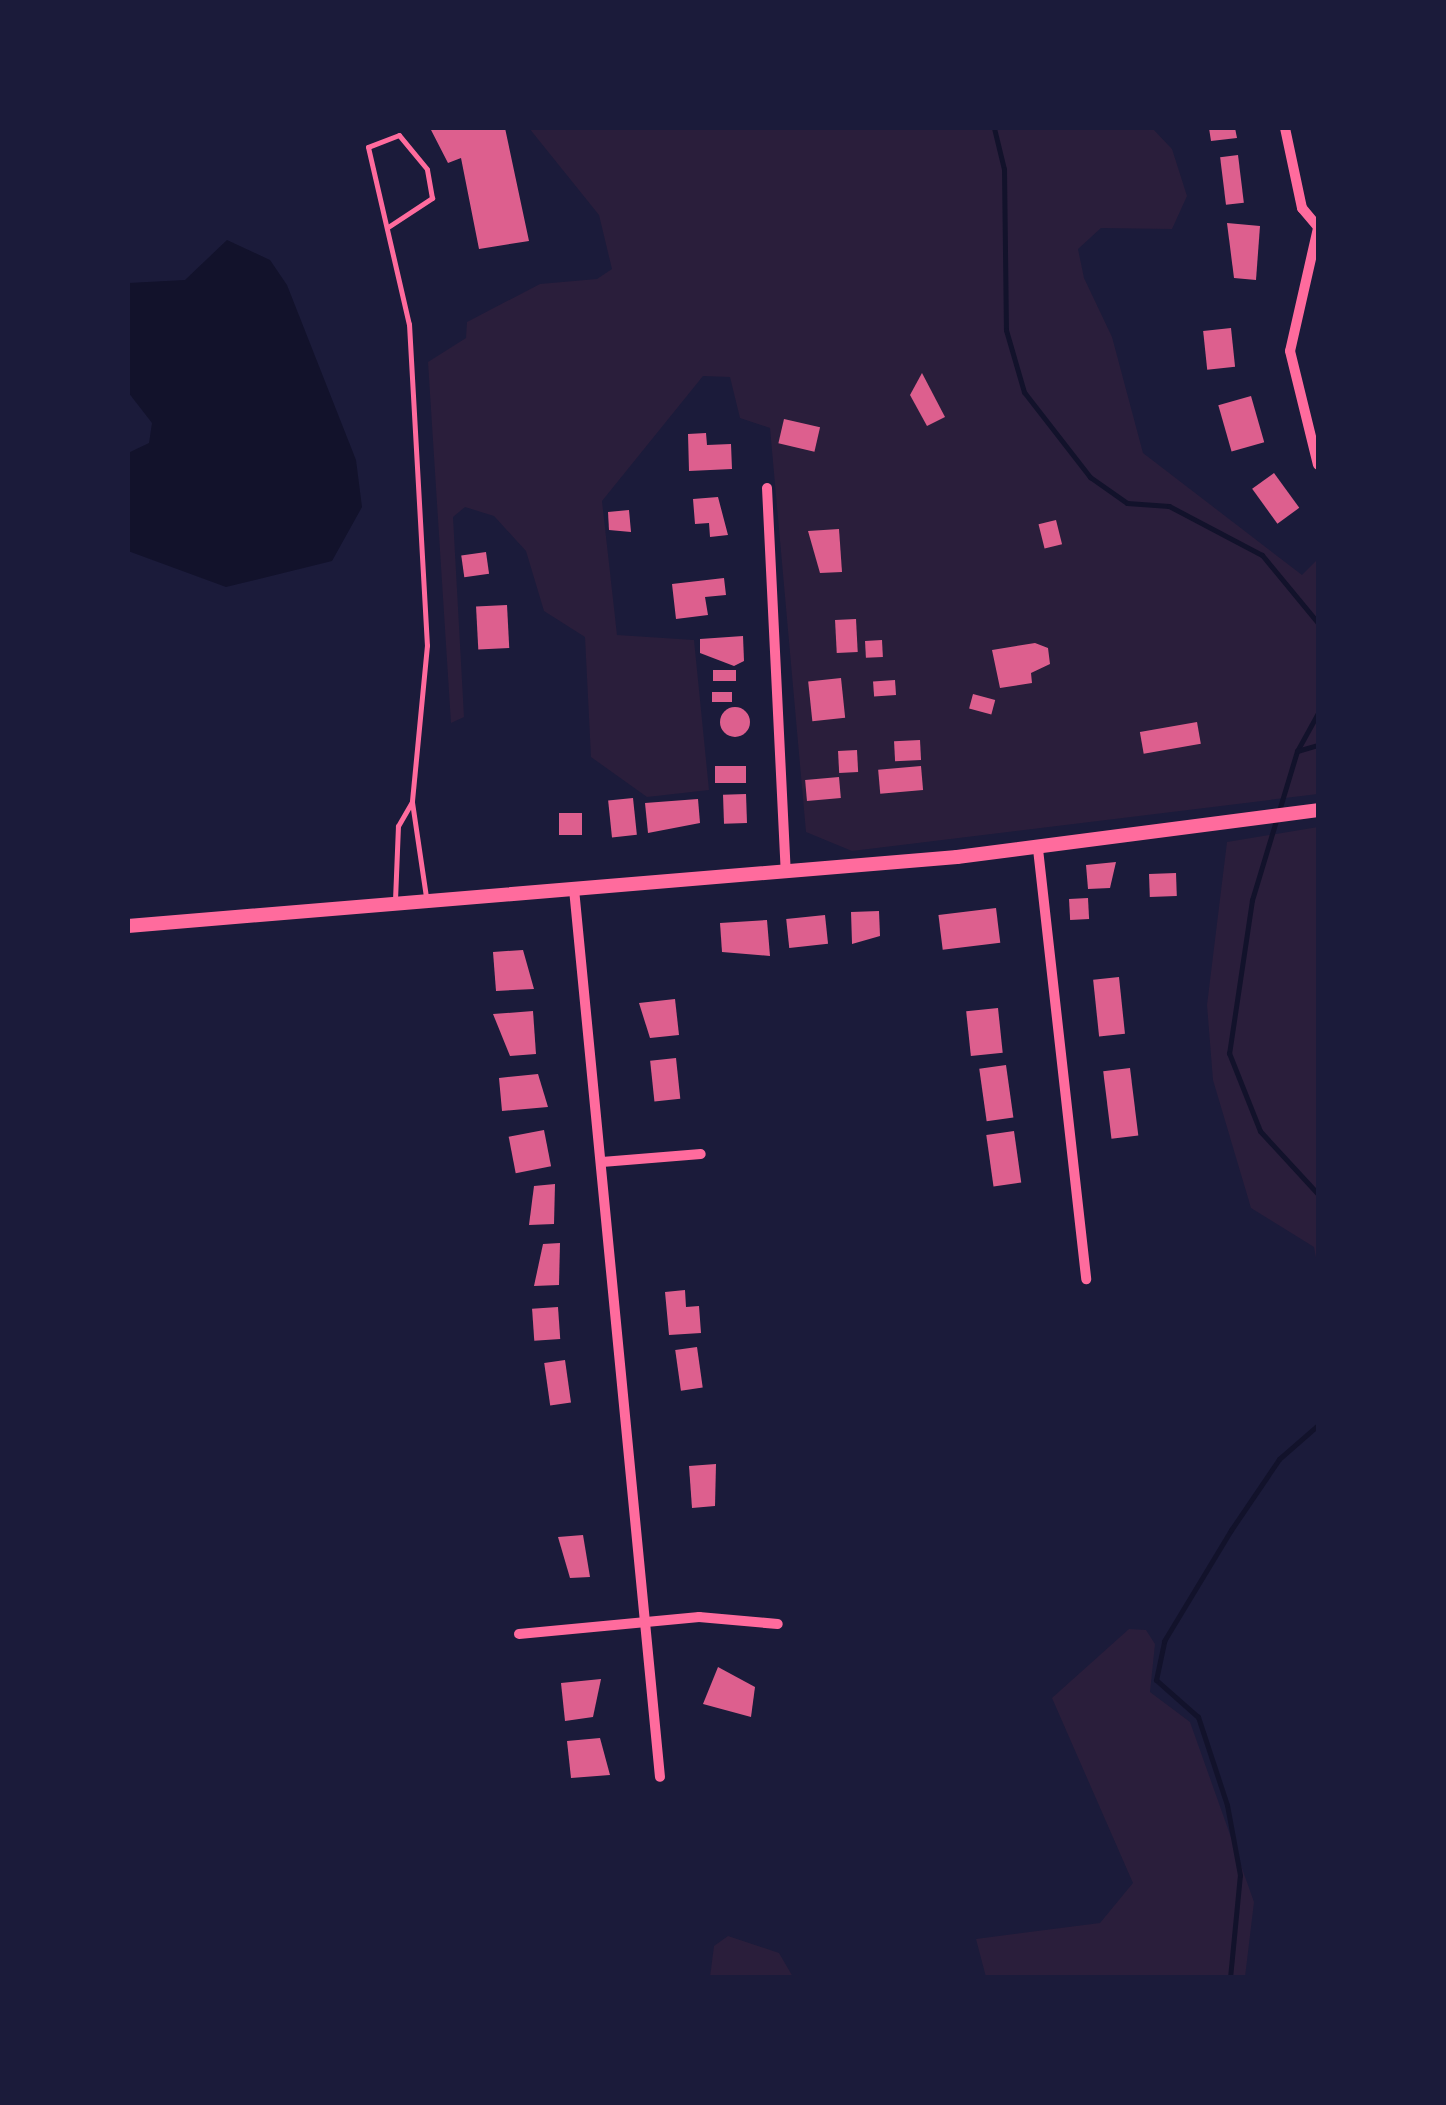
<!DOCTYPE html>
<html>
<head>
<meta charset="utf-8">
<style>
	body { margin:0 }
	#map { position:relative; width:1446px; height:2105px; overflow:hidden; background:#1b1b3a; font-family:"Libre Baskerville",serif }
	div>[style] { position:absolute }
	.green>* { inset:0; background:#2a1e3b }
	.water>* { inset:0; background:#12122b }
	.stream>* { height:5px; margin:-2.5px; padding:0 2.5px; transform-origin:2.5px; border-radius:2.5px; background:#12122b }
	.building>* { inset:0; background:#dd5f8e; transform-origin:0 0 }
	.round { border-radius:50% }
	.service>* { height:5px; margin:-2.5px; padding:0 2.5px; transform-origin:2.5px; border-radius:2.5px; background:#ff6b9d }
	.minor>* { height:10px; margin:-5px; padding:0 5px; transform-origin:5px; border-radius:5px; background:#ff6b9d }
	.tertiary>* { height:14px; margin:-7px; padding:0 7px; transform-origin:7px; border-radius:7px; background:#ff6b9d }
	span { translate:-50% -50%; white-space:nowrap; text-align:center; line-height:1.15; -webkit-text-stroke:8px #1b1b3a; paint-order:stroke }
	.frame { position:absolute; inset:0; border:130px solid #1b1b3a; pointer-events:none }
</style>
</head>
<body>
<div id="map">
	<div class="green">
		<i style="clip-path:polygon(529px 128px,1152px 128px,1172px 149px,1187px 196px,1172px 229px,1101px 228px,1078px 249px,1084px 278px,1112px 337px,1143px 453px,1302px 575px,1318px 559px,1318px 794px,852px 851px,806px 832px,770px 428px,740px 418px,730px 377px,703px 376px,602px 501px,617px 635px,694px 640px,709px 790px,647px 797px,591px 757px,585px 637px,544px 611px,526px 551px,494px 516px,465px 507px,453px 517px,464px 717px,451px 723px,428px 362px,466px 338px,467px 322px,540px 284px,597px 279px,612px 269px,599px 215px)"></i>
		<i style="clip-path:polygon(1318px 827px,1318px 1269px,1314px 1247px,1251px 1208px,1213px 1080px,1207px 1005px,1227px 842px)"></i>
		<i style="clip-path:polygon(1129px 1629px,1146px 1630px,1155px 1644px,1150px 1692px,1190px 1722px,1254px 1902px,1245px 1977px,986px 1977px,976px 1939px,1100px 1923px,1133px 1883px,1052px 1698px)"></i>
		<i style="clip-path:polygon(728px 1936px,779px 1953px,793px 1977px,710px 1977px,714px 1946px)"></i>
	</div>
	<div class="water">
		<i style="clip-path:polygon(227px 240px,270px 260px,287px 285px,356px 460px,362px 507px,332px 561px,226px 587px,128px 551px,128px 453px,149px 443px,152px 423px,128px 392px,128px 283px,185px 280px)"></i>
	</div>
	<div class="stream">
		<i style="left:994px;top:128px;width:42px;rotate:76.3deg"></i>
		<i style="left:1004px;top:169px;width:161px;rotate:89.3deg"></i>
		<i style="left:1006px;top:330px;width:65px;rotate:73.8deg"></i>
		<i style="left:1024px;top:392px;width:108px;rotate:52.2deg"></i>
		<i style="left:1090px;top:477px;width:45px;rotate:35.1deg"></i>
		<i style="left:1127px;top:503px;width:42px;rotate:4.1deg"></i>
		<i style="left:1169px;top:506px;width:105px;rotate:27.8deg"></i>
		<i style="left:1262px;top:555px;width:88px;rotate:50.5deg"></i>
		<i style="left:1318px;top:713px;width:43px;rotate:118.9deg"></i>
		<i style="left:1297px;top:751px;width:156px;rotate:106.8deg"></i>
		<i style="left:1252px;top:900px;width:155px;rotate:98.5deg"></i>
		<i style="left:1229px;top:1053px;width:84px;rotate:68.3deg"></i>
		<i style="left:1260px;top:1131px;width:86px;rotate:47.4deg"></i>
		<i style="left:1297px;top:751px;width:22px;rotate:-16deg"></i>
		<i style="left:1230px;top:1978px;width:103px;rotate:-84.5deg"></i>
		<i style="left:1240px;top:1875px;width:71px;rotate:-100.5deg"></i>
		<i style="left:1227px;top:1805px;width:93px;rotate:-108.2deg"></i>
		<i style="left:1198px;top:1717px;width:56px;rotate:-138.6deg"></i>
		<i style="left:1156px;top:1680px;width:40px;rotate:-78deg"></i>
		<i style="left:1164px;top:1641px;width:130px;rotate:-58.9deg"></i>
		<i style="left:1231px;top:1530px;width:86px;rotate:-55.9deg"></i>
		<i style="left:1279px;top:1459px;width:52px;rotate:-41.1deg"></i>
	</div>
	<div class="building">
		<i style="clip-path:polygon(430px 128px,505px 128px,529px 241px,479px 249px,461px 158px,448px 163px)"></i>
		<i style="clip-path:polygon(1209px 128px,1235px 128px,1237px 138px,1211px 141px)"></i>
		<i style="left:1238px;top:155px;width:48px;height:18px;rotate:83deg"></i>
		<i style="clip-path:polygon(1227px 223px,1260px 226px,1256px 280px,1234px 278px)"></i>
		<i style="left:1231px;top:328px;width:39px;height:28px;rotate:84deg"></i>
		<i style="clip-path:polygon(922px 373px,945px 417px,927px 426px,910px 395px)"></i>
		<i style="left:1251px;top:396px;width:48px;height:34px;rotate:74deg"></i>
		<i style="left:784px;top:419px;width:37px;height:25px;rotate:13deg"></i>
		<i style="clip-path:polygon(706px 433px,707px 445px,731px 444px,732px 469px,689px 471px,688px 434px)"></i>
		<i style="left:1274px;top:473px;width:43px;height:27px;rotate:54deg"></i>
		<i style="clip-path:polygon(718px 497px,728px 535px,710px 537px,709px 523px,695px 524px,693px 499px)"></i>
		<i style="clip-path:polygon(629px 510px,631px 532px,609px 530px,608px 512px)"></i>
		<i style="left:1056px;top:520px;width:25px;height:18px;rotate:76deg"></i>
		<i style="clip-path:polygon(839px 529px,842px 572px,820px 573px,808px 531px)"></i>
		<i style="left:486px;top:552px;width:22px;height:25px;rotate:82deg"></i>
		<i style="clip-path:polygon(724px 578px,726px 595px,705px 597px,708px 615px,676px 619px,672px 584px)"></i>
		<i style="left:507px;top:605px;width:43px;height:31px;rotate:87deg"></i>
		<i style="left:856px;top:619px;width:33px;height:21px;rotate:87deg"></i>
		<i style="clip-path:polygon(743px 636px,744px 661px,734px 666px,700px 653px,700px 639px)"></i>
		<i style="left:882px;top:640px;width:17px;height:17px;rotate:87deg"></i>
		<i style="clip-path:polygon(1035px 643px,1048px 648px,1050px 664px,1031px 673px,1032px 683px,1000px 688px,992px 650px)"></i>
		<i style="left:736px;top:670px;width:11px;height:23px;rotate:90deg"></i>
		<i style="left:841px;top:678px;width:40px;height:33px;rotate:84deg"></i>
		<i style="left:895px;top:680px;width:15px;height:22px;rotate:86deg"></i>
		<i style="left:732px;top:692px;width:10px;height:20px;rotate:90deg"></i>
		<i style="left:973px;top:694px;width:23px;height:15px;rotate:15deg"></i>
		<i class="round" style="left:720px;top:707px;width:30px;height:30px"></i>
		<i style="left:1197px;top:722px;width:22px;height:58px;rotate:80deg"></i>
		<i style="left:920px;top:740px;width:20px;height:26px;rotate:87deg"></i>
		<i style="left:857px;top:750px;width:22px;height:19px;rotate:87deg"></i>
		<i style="left:746px;top:766px;width:17px;height:31px;rotate:90deg"></i>
		<i style="left:921px;top:766px;width:24px;height:43px;rotate:85deg"></i>
		<i style="left:839px;top:777px;width:21px;height:34px;rotate:85deg"></i>
		<i style="left:746px;top:794px;width:29px;height:23px;rotate:88deg"></i>
		<i style="left:633px;top:798px;width:37px;height:25px;rotate:84deg"></i>
		<i style="clip-path:polygon(698px 799px,700px 823px,648px 833px,645px 803px)"></i>
		<i style="left:582px;top:813px;width:22px;height:23px;rotate:90deg"></i>
		<i style="clip-path:polygon(1116px 862px,1110px 888px,1088px 889px,1086px 865px)"></i>
		<i style="left:1176px;top:873px;width:23px;height:27px;rotate:88deg"></i>
		<i style="left:1088px;top:898px;width:21px;height:19px;rotate:87deg"></i>
		<i style="left:996px;top:908px;width:35px;height:58px;rotate:83deg"></i>
		<i style="clip-path:polygon(879px 911px,880px 936px,852px 944px,851px 912px)"></i>
		<i style="left:825px;top:915px;width:29px;height:39px;rotate:84deg"></i>
		<i style="clip-path:polygon(767px 920px,770px 956px,722px 952px,720px 923px)"></i>
		<i style="clip-path:polygon(523px 950px,534px 989px,496px 991px,493px 952px)"></i>
		<i style="left:1119px;top:977px;width:57px;height:26px;rotate:84deg"></i>
		<i style="clip-path:polygon(675px 999px,679px 1035px,650px 1038px,639px 1003px)"></i>
		<i style="left:998px;top:1008px;width:45px;height:32px;rotate:84deg"></i>
		<i style="clip-path:polygon(533px 1011px,536px 1054px,510px 1056px,493px 1014px)"></i>
		<i style="left:676px;top:1058px;width:41px;height:26px;rotate:84deg"></i>
		<i style="left:1006px;top:1065px;width:53px;height:27px;rotate:82deg"></i>
		<i style="left:1130px;top:1068px;width:68px;height:27px;rotate:83deg"></i>
		<i style="clip-path:polygon(538px 1074px,548px 1107px,502px 1111px,499px 1078px)"></i>
		<i style="left:544px;top:1130px;width:37px;height:36px;rotate:79deg"></i>
		<i style="left:1014px;top:1131px;width:52px;height:28px;rotate:82deg"></i>
		<i style="clip-path:polygon(555px 1184px,554px 1224px,529px 1225px,534px 1186px)"></i>
		<i style="clip-path:polygon(560px 1243px,559px 1285px,534px 1286px,543px 1244px)"></i>
		<i style="clip-path:polygon(685px 1290px,686px 1307px,699px 1306px,701px 1333px,669px 1335px,665px 1292px)"></i>
		<i style="left:558px;top:1307px;width:32px;height:26px;rotate:86deg"></i>
		<i style="left:697px;top:1347px;width:41px;height:22px;rotate:82deg"></i>
		<i style="left:565px;top:1360px;width:43px;height:21px;rotate:82deg"></i>
		<i style="clip-path:polygon(716px 1464px,715px 1506px,692px 1508px,689px 1466px)"></i>
		<i style="clip-path:polygon(583px 1535px,590px 1577px,570px 1578px,558px 1537px)"></i>
		<i style="clip-path:polygon(718px 1667px,755px 1687px,751px 1717px,703px 1704px)"></i>
		<i style="clip-path:polygon(601px 1679px,593px 1717px,565px 1721px,561px 1683px)"></i>
		<i style="clip-path:polygon(600px 1738px,610px 1775px,571px 1778px,567px 1741px)"></i>
	</div>
	<div class="service">
		<i style="left:388px;top:227px;width:53px;rotate:-33.4deg"></i>
		<i style="left:432px;top:198px;width:29px;rotate:-100deg"></i>
		<i style="left:427px;top:169px;width:44px;rotate:-129.5deg"></i>
		<i style="left:399px;top:135px;width:33px;rotate:159deg"></i>
		<i style="left:368px;top:147px;width:182px;rotate:77deg"></i>
		<i style="left:409px;top:324px;width:322px;rotate:86.8deg"></i>
		<i style="left:427px;top:645px;width:158px;rotate:95.5deg"></i>
		<i style="left:412px;top:802px;width:96px;rotate:81.6deg"></i>
		<i style="left:395px;top:900px;width:74px;rotate:-87.7deg"></i>
		<i style="left:398px;top:826px;width:28px;rotate:-60deg"></i>
	</div>
	<div class="minor">
		<i style="left:1285px;top:128px;width:82px;rotate:78deg"></i>
		<i style="left:1302px;top:208px;width:25px;rotate:50deg"></i>
		<i style="left:1318px;top:228px;width:126px;rotate:102.8deg"></i>
		<i style="left:1290px;top:351px;width:117px;rotate:76.2deg"></i>
		<i style="left:767px;top:488px;width:384px;rotate:87.2deg"></i>
		<i style="left:1038px;top:849px;width:433px;rotate:83.6deg"></i>
		<i style="left:574px;top:889px;width:892px;rotate:84.47deg"></i>
		<i style="left:602px;top:1162px;width:99px;rotate:-4.6deg"></i>
		<i style="left:519px;top:1634px;width:181px;rotate:-5.4deg"></i>
		<i style="left:699px;top:1617px;width:79px;rotate:5.1deg"></i>
	</div>
	<div class="tertiary">
		<i style="left:128px;top:926px;width:832px;rotate:-4.76deg"></i>
		<i style="left:957px;top:857px;width:364px;rotate:-7.4deg"></i>
	</div>
	<div class="frame"></div>
</div>
</body>
</html>
